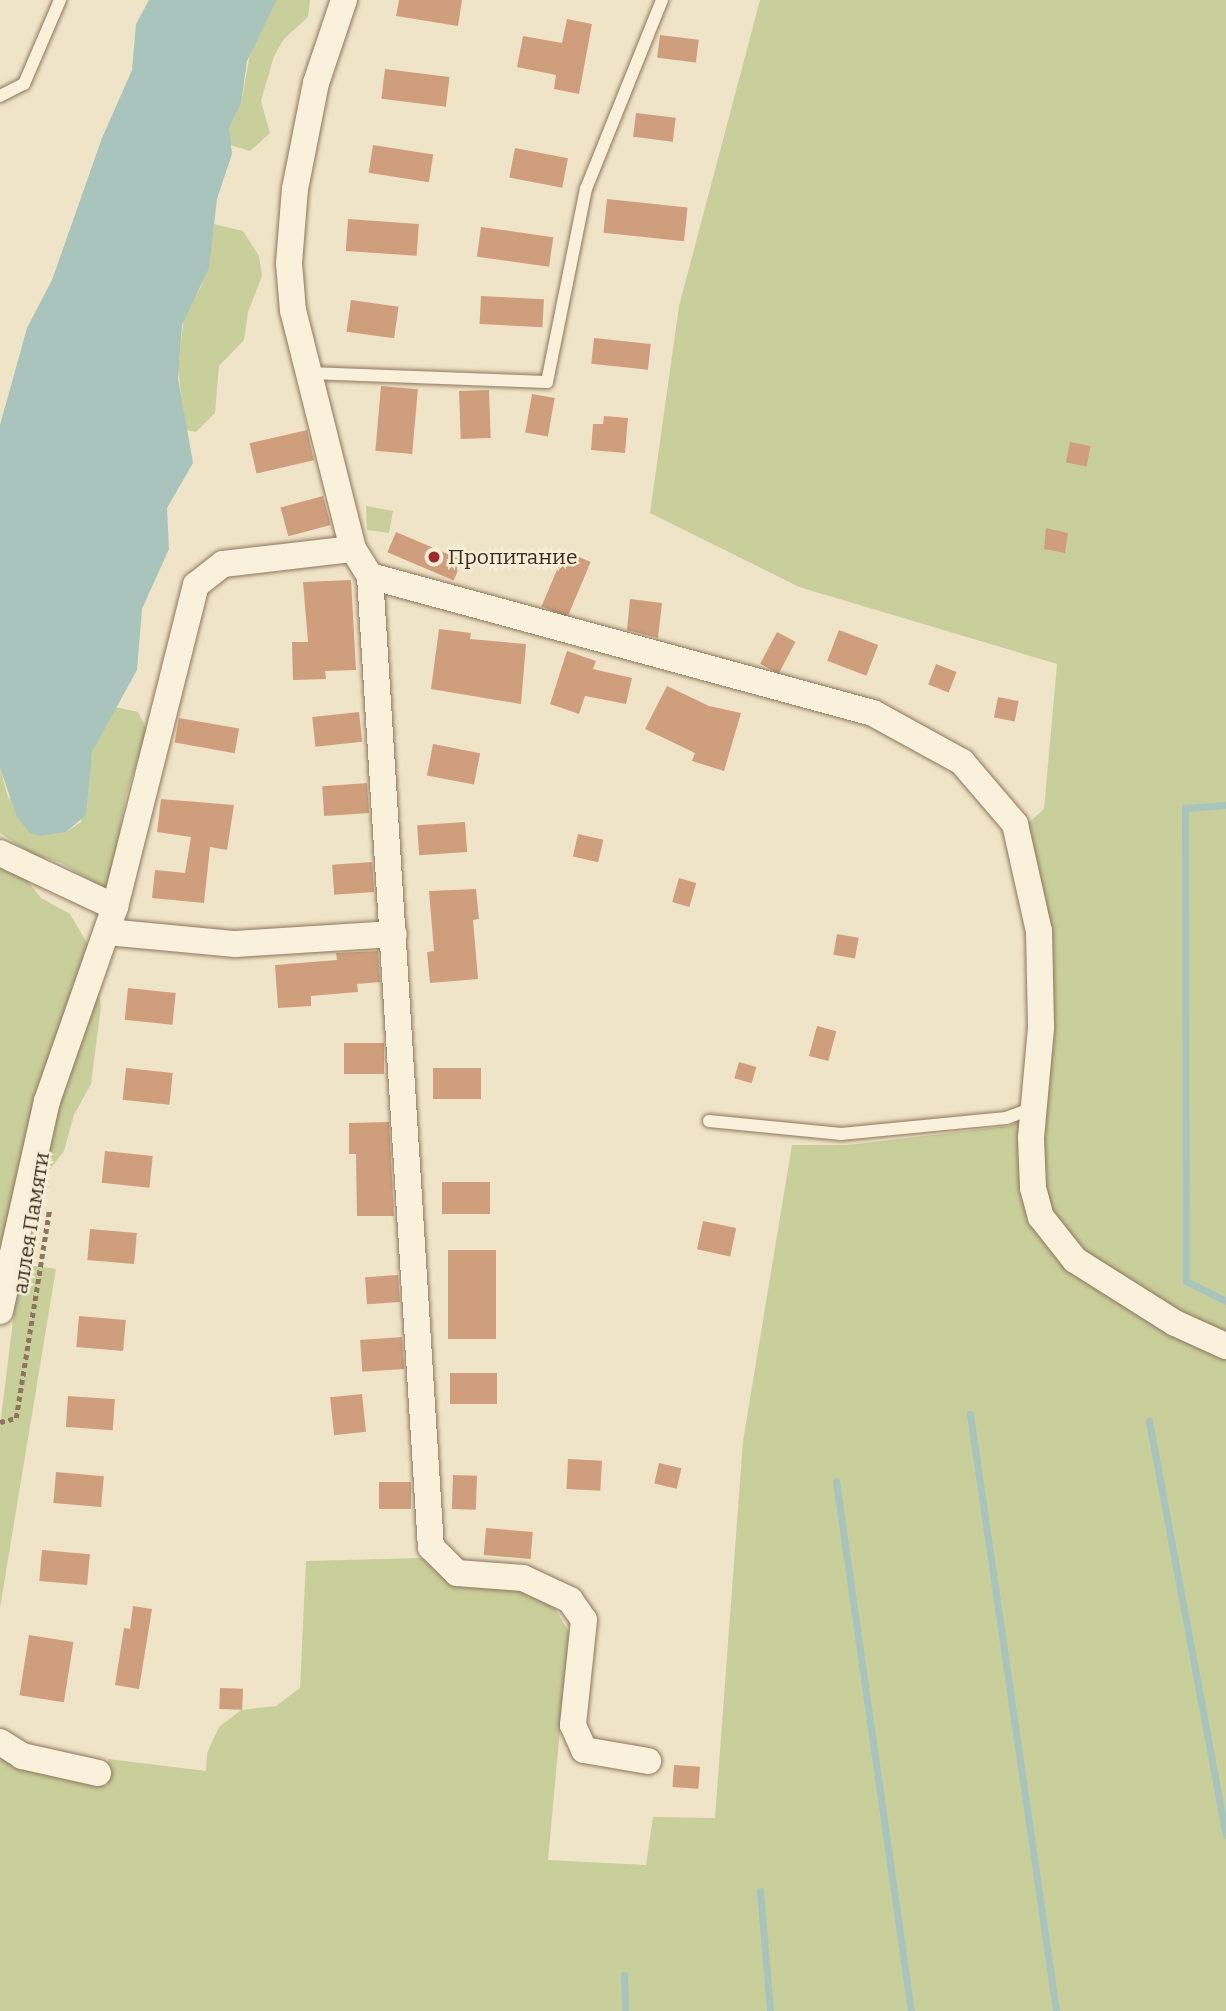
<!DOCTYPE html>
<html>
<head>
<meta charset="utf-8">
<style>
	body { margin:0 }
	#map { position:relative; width:1226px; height:2011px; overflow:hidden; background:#f0e4c8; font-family:Bitter,serif }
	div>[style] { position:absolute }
	.green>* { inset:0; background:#c9cf9b }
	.water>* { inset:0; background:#a9c4bc }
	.stream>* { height:7px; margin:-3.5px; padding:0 3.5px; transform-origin:3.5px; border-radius:3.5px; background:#a9c4bc }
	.building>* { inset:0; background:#cf9f7d; transform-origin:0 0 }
	.path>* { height:4.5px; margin-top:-2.25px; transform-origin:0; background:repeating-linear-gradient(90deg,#8d765c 0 5px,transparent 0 8.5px) }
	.roads { filter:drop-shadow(0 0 2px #8d765c) drop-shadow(0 0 2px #8d765c) }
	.service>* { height:12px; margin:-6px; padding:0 6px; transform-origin:6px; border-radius:6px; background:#faf1dc }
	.minor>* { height:26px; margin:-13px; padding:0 13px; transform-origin:13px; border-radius:13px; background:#faf1dc }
	.dots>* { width:19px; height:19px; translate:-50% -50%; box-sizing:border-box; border:4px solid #f7eed8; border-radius:50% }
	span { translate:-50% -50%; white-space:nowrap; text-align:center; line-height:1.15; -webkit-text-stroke:5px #f7eed8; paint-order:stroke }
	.poi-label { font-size:21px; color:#3d2e20 }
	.left { translate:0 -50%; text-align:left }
	.street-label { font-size:21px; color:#3d2e20 }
</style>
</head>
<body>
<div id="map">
	<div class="green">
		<i style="clip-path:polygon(277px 0,310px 0,308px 17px,284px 39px,274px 56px,261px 101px,270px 133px,250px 151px,230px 145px,229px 128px,241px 104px,250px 53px)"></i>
		<i style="clip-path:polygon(760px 0,1226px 0,1226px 2011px,0 2011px,0 1752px,24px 1764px,107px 1786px,108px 1759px,206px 1771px,207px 1753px,219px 1727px,241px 1710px,276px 1706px,300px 1688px,306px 1561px,421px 1558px,451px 1585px,520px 1586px,554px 1607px,569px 1632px,548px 1860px,646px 1865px,653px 1817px,715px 1818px,743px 1441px,792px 1145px,848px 1145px,1008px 1126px,1046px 1110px,1026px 825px,1044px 809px,1057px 664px,799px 587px,650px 513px,679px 306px)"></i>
		<i style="clip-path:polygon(214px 224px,243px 231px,259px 256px,262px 276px,248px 312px,244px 340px,219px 366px,215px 413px,196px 432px,186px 430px,178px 370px,184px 315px,201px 287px)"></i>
		<i style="clip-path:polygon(366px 506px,393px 511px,389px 533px,367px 530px)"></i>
		<i style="clip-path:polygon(115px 707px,138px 712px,147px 730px,126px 796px,110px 885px,103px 888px,61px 863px,32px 854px,0 833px,0 768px,8px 797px,66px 832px,81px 822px,92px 752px)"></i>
		<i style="clip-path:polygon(0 867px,26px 879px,41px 898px,70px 914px,90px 948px,101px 1006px,91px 1084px,74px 1115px,64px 1151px,47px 1173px,39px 1221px,30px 1241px,0 1266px)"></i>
		<i style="clip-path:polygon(20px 1264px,56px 1269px,0 1608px,0 1426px)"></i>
	</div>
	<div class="water">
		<i style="clip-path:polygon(149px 0,277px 0,247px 61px,241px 104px,229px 128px,232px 154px,217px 199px,209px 268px,182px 325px,178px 378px,193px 463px,167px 508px,169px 549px,142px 609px,137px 670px,92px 752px,86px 815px,66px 832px,40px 836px,30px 833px,17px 817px,0 768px,0 425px,27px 328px,52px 280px,102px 138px,132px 70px,136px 24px)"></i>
	</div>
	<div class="stream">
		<i style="left:1226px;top:805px;width:41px;rotate:175.8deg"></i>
		<i style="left:1185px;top:808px;width:473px;rotate:89.9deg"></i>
		<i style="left:1186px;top:1281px;width:45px;rotate:26.6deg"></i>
		<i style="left:970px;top:1414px;width:603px;rotate:81.8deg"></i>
		<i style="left:1149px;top:1421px;width:421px;rotate:79.5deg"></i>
		<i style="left:836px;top:1481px;width:535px;rotate:81.95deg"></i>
		<i style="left:760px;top:1891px;width:120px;rotate:85.2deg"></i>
		<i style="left:624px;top:1975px;width:36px;rotate:88deg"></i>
	</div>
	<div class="building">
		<i style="clip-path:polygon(399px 0,462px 0,458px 26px,396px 16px)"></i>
		<i style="clip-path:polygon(567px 19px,592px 24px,579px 94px,554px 89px,556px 75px,517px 67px,523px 36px,562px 43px)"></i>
		<i style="left:660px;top:35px;width:39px;height:23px;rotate:7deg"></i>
		<i style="left:385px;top:69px;width:65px;height:30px;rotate:7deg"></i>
		<i style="left:636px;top:113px;width:40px;height:24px;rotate:7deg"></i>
		<i style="left:373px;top:145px;width:61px;height:28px;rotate:9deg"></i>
		<i style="left:515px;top:148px;width:54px;height:30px;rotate:11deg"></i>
		<i style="left:607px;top:199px;width:81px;height:34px;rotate:6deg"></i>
		<i style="left:348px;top:219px;width:71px;height:32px;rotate:4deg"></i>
		<i style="left:481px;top:227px;width:73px;height:30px;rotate:8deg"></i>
		<i style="left:481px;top:296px;width:63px;height:28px;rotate:3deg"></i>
		<i style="left:351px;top:300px;width:48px;height:32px;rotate:8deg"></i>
		<i style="left:594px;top:338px;width:57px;height:26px;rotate:6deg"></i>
		<i style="left:381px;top:386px;width:37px;height:65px;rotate:5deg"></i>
		<i style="left:489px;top:390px;width:48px;height:30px;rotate:88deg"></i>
		<i style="left:532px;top:394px;width:23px;height:39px;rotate:10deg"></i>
		<i style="clip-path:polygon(604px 416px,628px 418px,625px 453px,591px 450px,593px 424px,603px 424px)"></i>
		<i style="left:307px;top:430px;width:31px;height:59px;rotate:77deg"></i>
		<i style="left:1070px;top:442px;width:21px;height:21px;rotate:11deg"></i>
		<i style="left:323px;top:496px;width:30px;height:44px;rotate:75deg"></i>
		<i style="clip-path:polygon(1046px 528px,1068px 533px,1065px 553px,1044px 549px)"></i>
		<i style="left:396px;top:532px;width:72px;height:22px;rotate:23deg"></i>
		<i style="left:565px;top:551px;width:28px;height:60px;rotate:23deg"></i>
		<i style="clip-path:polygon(351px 580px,356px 670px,325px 671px,326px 679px,293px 680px,292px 642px,308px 642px,303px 582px)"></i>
		<i style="clip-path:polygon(630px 599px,662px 603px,658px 638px,627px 630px)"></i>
		<i style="clip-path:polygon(439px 629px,471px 633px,470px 639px,526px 644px,521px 704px,431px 689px)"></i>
		<i style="left:839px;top:630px;width:42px;height:33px;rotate:21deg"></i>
		<i style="left:777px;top:632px;width:21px;height:36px;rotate:28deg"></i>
		<i style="clip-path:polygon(567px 651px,596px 661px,593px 669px,632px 678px,626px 704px,585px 696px,579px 714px,550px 704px)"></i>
		<i style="left:936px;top:664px;width:22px;height:22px;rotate:21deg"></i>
		<i style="clip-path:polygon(667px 686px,709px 706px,741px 713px,724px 771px,692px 761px,695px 753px,645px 729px)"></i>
		<i style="left:998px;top:697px;width:21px;height:21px;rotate:11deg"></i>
		<i style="left:359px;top:712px;width:30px;height:47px;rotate:84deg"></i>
		<i style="left:179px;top:718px;width:61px;height:25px;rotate:10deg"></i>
		<i style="left:433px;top:744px;width:48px;height:32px;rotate:11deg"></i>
		<i style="left:367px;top:783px;width:30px;height:45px;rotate:86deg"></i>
		<i style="clip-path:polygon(161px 799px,234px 805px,227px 850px,210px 847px,204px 903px,152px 898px,155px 870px,185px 873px,191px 837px,157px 832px)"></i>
		<i style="left:465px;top:822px;width:30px;height:48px;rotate:86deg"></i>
		<i style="left:578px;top:834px;width:26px;height:23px;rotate:13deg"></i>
		<i style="left:372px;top:862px;width:30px;height:40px;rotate:86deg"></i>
		<i style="left:679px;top:878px;width:18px;height:25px;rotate:16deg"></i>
		<i style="clip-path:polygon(476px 889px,479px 919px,473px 920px,478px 979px,430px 983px,427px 952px,434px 951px,429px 891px)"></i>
		<i style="left:837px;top:934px;width:22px;height:21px;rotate:10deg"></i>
		<i style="clip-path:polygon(378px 951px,380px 982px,357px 984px,358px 992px,311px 996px,311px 1006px,278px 1008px,275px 965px,337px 960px,336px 953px)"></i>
		<i style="left:128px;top:988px;width:48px;height:32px;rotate:6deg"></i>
		<i style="left:817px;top:1026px;width:20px;height:31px;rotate:15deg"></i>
		<i style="left:344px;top:1043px;width:40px;height:31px"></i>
		<i style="left:739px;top:1062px;width:18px;height:17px;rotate:16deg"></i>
		<i style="left:126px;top:1068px;width:47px;height:32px;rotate:6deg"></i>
		<i style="left:433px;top:1068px;width:48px;height:31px"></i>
		<i style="clip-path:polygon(389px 1122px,394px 1216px,357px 1216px,356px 1154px,349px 1154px,349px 1123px)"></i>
		<i style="left:105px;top:1151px;width:48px;height:32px;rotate:6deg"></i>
		<i style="left:490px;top:1182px;width:32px;height:48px;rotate:90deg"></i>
		<i style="left:703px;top:1221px;width:34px;height:29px;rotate:12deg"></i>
		<i style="left:90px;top:1229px;width:47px;height:31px;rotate:5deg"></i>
		<i style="left:448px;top:1250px;width:48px;height:89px"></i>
		<i style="left:398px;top:1275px;width:27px;height:33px;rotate:86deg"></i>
		<i style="left:79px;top:1316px;width:47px;height:31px;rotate:5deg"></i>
		<i style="left:402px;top:1337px;width:32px;height:42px;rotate:86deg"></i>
		<i style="left:450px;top:1373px;width:47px;height:31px"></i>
		<i style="left:362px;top:1394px;width:38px;height:32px;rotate:84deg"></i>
		<i style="left:68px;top:1396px;width:47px;height:31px;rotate:4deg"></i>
		<i style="left:568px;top:1459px;width:34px;height:30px;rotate:3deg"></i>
		<i style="left:659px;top:1463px;width:23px;height:21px;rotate:13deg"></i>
		<i style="left:56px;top:1472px;width:48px;height:31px;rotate:5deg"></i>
		<i style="left:453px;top:1475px;width:24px;height:34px;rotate:2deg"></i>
		<i style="left:379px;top:1482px;width:32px;height:27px"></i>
		<i style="left:486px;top:1528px;width:47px;height:27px;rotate:5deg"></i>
		<i style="left:42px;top:1550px;width:48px;height:31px;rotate:5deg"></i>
		<i style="clip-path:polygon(133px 1606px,152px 1609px,139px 1689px,115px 1685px,124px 1628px,130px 1629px)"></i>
		<i style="left:29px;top:1635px;width:45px;height:61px;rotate:9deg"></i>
		<i style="left:220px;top:1688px;width:23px;height:21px;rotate:2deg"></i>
		<i style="left:674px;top:1765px;width:26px;height:22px;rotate:4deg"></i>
	</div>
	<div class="path">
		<i style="left:0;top:1422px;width:16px;rotate:-14deg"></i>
		<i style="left:16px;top:1418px;width:210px;rotate:-80.9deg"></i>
	</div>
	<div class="roads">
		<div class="service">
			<i style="left:0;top:96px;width:27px;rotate:-27deg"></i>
			<i style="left:24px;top:84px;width:91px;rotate:-66.8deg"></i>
			<i style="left:309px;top:373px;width:238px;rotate:2.2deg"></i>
			<i style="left:547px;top:382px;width:197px;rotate:-78.6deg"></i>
			<i style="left:586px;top:189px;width:204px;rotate:-68.1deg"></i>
			<i style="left:709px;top:1121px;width:133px;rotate:5.6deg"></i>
			<i style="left:841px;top:1134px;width:166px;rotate:-5.5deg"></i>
			<i style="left:1006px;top:1118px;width:30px;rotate:-20deg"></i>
		</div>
		<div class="minor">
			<i style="left:353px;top:549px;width:32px;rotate:58deg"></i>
			<i style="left:370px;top:576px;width:521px;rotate:15.24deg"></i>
			<i style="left:873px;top:713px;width:102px;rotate:28.8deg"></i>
			<i style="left:962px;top:762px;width:82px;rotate:49.5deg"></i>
			<i style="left:1015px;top:824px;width:110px;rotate:77.4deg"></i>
			<i style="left:1039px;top:931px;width:97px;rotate:88.8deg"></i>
			<i style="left:1041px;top:1028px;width:110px;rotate:95.2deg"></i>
			<i style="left:1031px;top:1138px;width:50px;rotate:87.7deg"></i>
			<i style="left:1033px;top:1188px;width:30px;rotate:75deg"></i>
			<i style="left:1041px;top:1217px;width:55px;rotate:51.7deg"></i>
			<i style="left:1075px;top:1260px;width:118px;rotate:32.2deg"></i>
			<i style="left:1175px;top:1323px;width:56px;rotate:24.3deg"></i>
			<i style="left:370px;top:576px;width:973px;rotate:86.41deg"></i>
			<i style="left:431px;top:1547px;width:37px;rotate:45deg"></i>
			<i style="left:457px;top:1573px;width:66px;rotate:4.3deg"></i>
			<i style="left:523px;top:1578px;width:52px;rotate:25.1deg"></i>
			<i style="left:570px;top:1600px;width:24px;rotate:55deg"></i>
			<i style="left:584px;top:1620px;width:106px;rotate:96deg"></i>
			<i style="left:573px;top:1725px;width:27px;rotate:66deg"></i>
			<i style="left:584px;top:1750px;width:65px;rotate:9.8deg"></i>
			<i style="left:0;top:853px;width:127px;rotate:25.2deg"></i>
			<i style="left:115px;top:907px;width:332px;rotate:-75.9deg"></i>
			<i style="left:196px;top:585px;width:34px;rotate:-38deg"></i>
			<i style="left:223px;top:564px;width:131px;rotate:-6.6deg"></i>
			<i style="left:353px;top:549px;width:245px;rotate:-104.1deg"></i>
			<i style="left:293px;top:311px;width:48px;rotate:-94.8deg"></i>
			<i style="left:289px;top:263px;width:74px;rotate:-85.4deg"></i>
			<i style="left:295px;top:189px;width:108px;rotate:-78.8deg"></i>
			<i style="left:316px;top:83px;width:88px;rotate:-71.4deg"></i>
			<i style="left:107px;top:932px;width:129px;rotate:5.4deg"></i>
			<i style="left:235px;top:944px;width:159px;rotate:-3.6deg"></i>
			<i style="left:0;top:1311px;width:215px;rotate:-77.4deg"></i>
			<i style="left:47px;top:1101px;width:206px;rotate:-70.7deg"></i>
			<i style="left:0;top:1742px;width:26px;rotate:32deg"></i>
			<i style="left:22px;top:1756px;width:78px;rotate:12.6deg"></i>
		</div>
	</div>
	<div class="dots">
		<i style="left:434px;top:557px;background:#9e2a2b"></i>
	</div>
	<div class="poi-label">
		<span class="left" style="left:448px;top:557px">Пропитание</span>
	</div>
	<div class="street-label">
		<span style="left:31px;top:1223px;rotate:-81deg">аллея Памяти</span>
	</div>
</div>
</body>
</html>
